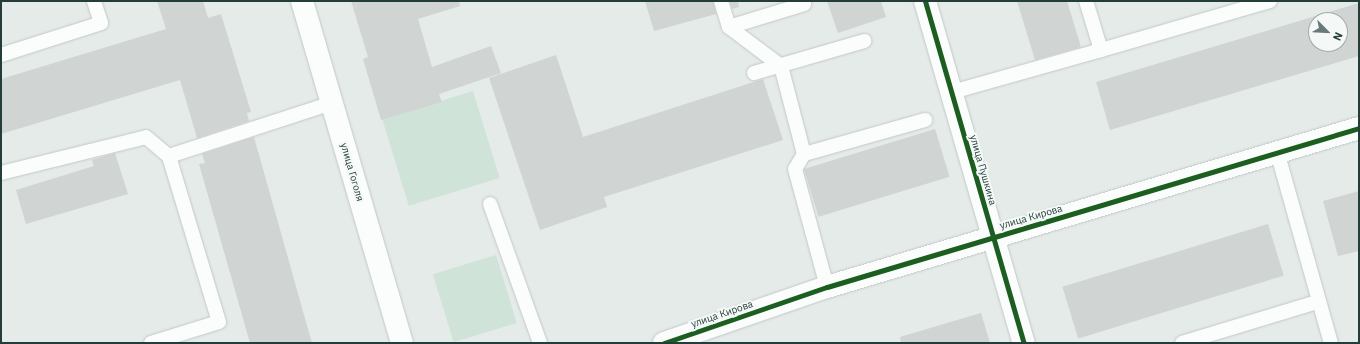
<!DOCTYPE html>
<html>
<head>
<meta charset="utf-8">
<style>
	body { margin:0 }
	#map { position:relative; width:1360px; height:344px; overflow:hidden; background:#e5ebe9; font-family:"IBM Plex Sans",sans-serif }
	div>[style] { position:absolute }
	.green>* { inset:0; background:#cfe3d8; transform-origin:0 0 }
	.building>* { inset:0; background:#d0d4d3; transform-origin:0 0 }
	.roads { filter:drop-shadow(0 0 1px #c2c8c6) drop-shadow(0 0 1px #c2c8c6) }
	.service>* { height:14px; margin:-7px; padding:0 7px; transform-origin:7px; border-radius:7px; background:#fbfcfc }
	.minor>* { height:22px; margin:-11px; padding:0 11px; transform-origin:11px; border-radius:11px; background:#fbfcfc }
	.tertiary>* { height:22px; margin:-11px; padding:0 11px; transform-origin:11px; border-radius:11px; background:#fbfcfc }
	.secondary>* { height:22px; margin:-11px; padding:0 11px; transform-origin:11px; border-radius:11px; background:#fbfcfc }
	.cycleway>* { height:5px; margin:-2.5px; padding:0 2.5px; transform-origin:2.5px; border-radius:2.5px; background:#1b5e20 }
	span { translate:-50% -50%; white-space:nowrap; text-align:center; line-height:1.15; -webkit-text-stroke:4px #f4f9f7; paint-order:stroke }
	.street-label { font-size:10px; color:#243d3a }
	.frame { position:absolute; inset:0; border:2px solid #243d3a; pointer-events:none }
	.north { position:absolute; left:1308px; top:12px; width:40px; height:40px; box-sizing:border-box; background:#f4f9f7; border:1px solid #a1aeab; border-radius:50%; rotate:114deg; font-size:11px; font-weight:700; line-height:16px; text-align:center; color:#243d3a }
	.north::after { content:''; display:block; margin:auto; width:14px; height:18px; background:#687a77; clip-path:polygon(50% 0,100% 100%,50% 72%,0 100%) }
</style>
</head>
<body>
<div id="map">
	<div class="green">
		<i style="left:473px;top:91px;width:91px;height:95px;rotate:73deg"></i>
		<i style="left:496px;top:255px;width:71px;height:66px;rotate:73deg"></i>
	</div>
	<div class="building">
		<i style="clip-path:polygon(157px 1px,203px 1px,208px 18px,221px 14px,251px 112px,247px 113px,249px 121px,197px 138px,180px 80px,1px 134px,1px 79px,166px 29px)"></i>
		<i style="clip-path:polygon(351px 1px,459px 1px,460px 6px,418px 19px,432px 67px,491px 46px,501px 73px,439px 94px,442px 102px,381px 120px,363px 59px,368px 57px)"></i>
		<i style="clip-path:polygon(645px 1px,713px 1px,716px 14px,654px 31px)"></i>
		<i style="clip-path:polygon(730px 1px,738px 1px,739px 7px,732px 9px)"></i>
		<i style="clip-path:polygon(827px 1px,881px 1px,886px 17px,838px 33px)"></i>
		<i style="clip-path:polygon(1017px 1px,1067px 1px,1081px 47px,1035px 60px)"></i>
		<i style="clip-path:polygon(evenodd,1359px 3px,1359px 56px,1110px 130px,1096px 82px,1359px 3px,1316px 20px,1340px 20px,1340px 44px,1316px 44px,1316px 20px)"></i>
		<i style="clip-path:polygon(556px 55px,583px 137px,763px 79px,783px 140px,604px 197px,607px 207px,540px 230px,489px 78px)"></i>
		<i style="left:935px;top:129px;width:50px;height:137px;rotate:73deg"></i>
		<i style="clip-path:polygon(254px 137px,306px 322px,312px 343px,250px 343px,199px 164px,205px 163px,202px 154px)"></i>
		<i style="clip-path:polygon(115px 153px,128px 194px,26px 224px,16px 190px,94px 166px,92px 160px)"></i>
		<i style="clip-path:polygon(1359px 191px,1359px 251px,1338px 256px,1323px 201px)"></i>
		<i style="left:1268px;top:224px;width:54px;height:215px;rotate:73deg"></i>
		<i style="clip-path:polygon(981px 313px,990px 343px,901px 343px,900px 337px)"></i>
	</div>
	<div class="roads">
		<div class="service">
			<i style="left:721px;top:1px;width:27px;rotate:73deg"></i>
			<i style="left:729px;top:27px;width:65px;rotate:36.9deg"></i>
			<i style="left:781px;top:66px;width:91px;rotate:75.4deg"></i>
			<i style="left:804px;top:154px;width:17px;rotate:121deg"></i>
			<i style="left:795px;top:169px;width:122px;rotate:74.8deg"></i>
			<i style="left:729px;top:27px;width:78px;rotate:-17deg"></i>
			<i style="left:804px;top:4px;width:3px;rotate:-90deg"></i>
			<i style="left:1101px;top:50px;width:176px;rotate:-16.2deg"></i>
			<i style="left:1px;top:55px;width:105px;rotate:-17.7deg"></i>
			<i style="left:101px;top:23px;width:23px;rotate:-108deg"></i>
			<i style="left:754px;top:73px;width:115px;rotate:-16.2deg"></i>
			<i style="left:952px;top:92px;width:155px;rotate:-15.7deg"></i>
			<i style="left:1101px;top:50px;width:51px;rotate:-107deg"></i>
			<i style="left:804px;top:154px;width:126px;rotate:-15.7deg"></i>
			<i style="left:1278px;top:155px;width:195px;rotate:74.3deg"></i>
			<i style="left:1px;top:173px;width:149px;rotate:-13.9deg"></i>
			<i style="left:146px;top:137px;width:30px;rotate:40deg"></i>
			<i style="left:169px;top:156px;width:171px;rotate:-18deg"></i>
			<i style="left:490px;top:204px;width:148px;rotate:70.2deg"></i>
			<i style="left:151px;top:343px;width:71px;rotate:-17.2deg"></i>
			<i style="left:219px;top:322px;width:173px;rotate:-106.8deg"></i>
			<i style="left:1182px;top:343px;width:141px;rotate:-16.9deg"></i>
		</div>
		<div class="minor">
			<i style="left:925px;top:1px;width:356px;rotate:73.9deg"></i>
		</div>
		<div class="tertiary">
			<i style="left:664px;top:343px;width:172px;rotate:-19deg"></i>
			<i style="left:827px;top:287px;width:555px;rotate:-16.64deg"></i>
		</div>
		<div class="secondary">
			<i style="left:302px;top:1px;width:356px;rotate:73.7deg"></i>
		</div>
	</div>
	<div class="cycleway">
		<i style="left:925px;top:1px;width:356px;rotate:73.9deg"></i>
		<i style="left:664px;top:343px;width:172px;rotate:-19deg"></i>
		<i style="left:827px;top:287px;width:555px;rotate:-16.64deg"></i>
	</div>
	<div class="street-label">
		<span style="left:983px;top:170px;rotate:74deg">улица Пушкина</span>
		<span style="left:352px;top:172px;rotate:74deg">улица Гоголя</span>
		<span style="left:1031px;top:217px;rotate:-16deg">улица Кирова</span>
		<span style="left:722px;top:314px;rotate:-19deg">улица Кирова</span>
	</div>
	<div class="frame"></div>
	<div class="north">N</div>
</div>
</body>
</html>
